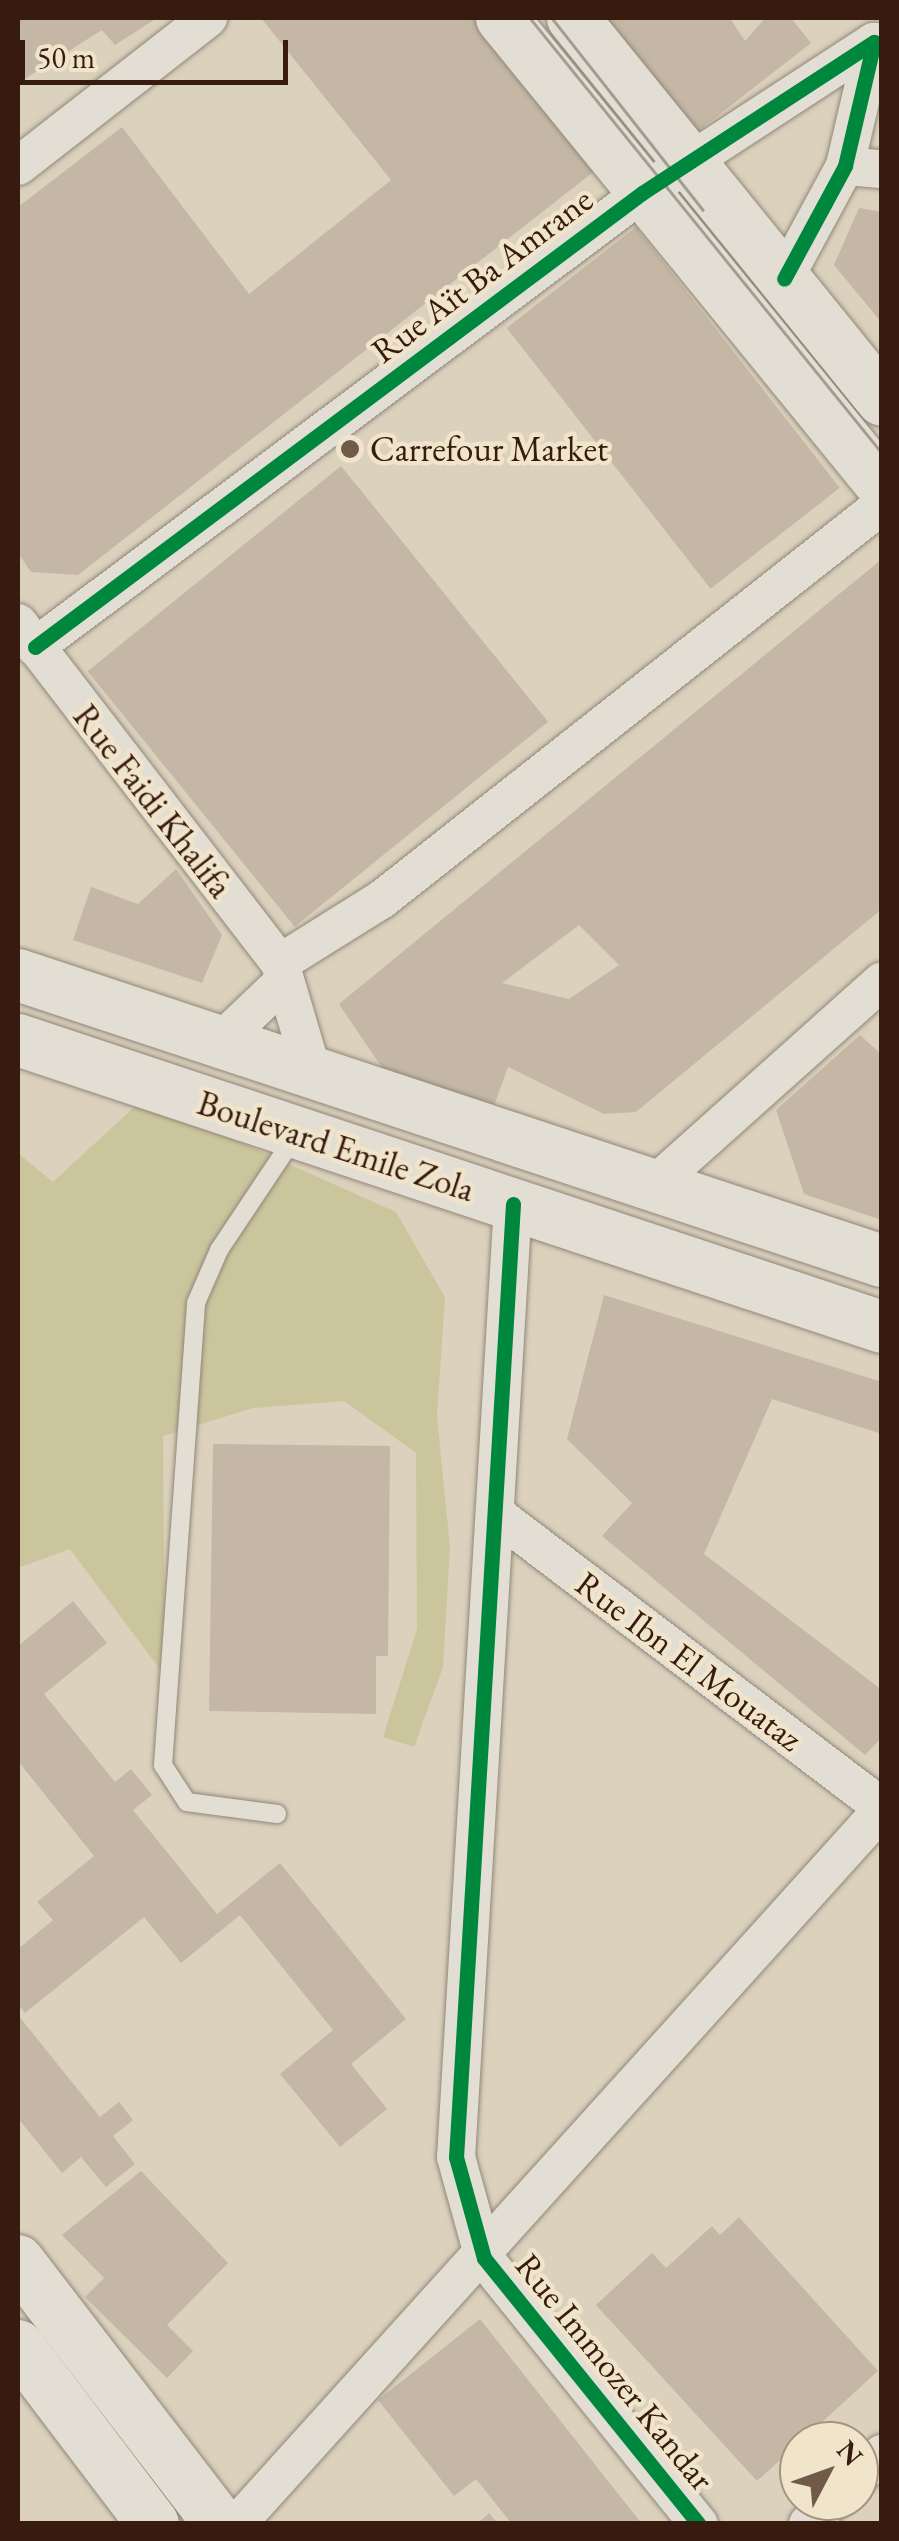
<!DOCTYPE html>
<html>
<head>
<meta charset="utf-8">
<style>
	body { margin:0 }
	#map { position:relative; width:899px; height:2541px; overflow:hidden; background:#dbd1bc; font-family:"EB Garamond",serif }
	div>[style] { position:absolute }
	.green>* { inset:0; background:#cbc59e }
	.building>* { inset:0; background:#c4b7a5; transform-origin:0 0 }
	.roads { filter:drop-shadow(0 0 2px #91877a) drop-shadow(0 0 2px #91877a) }
	.lane>* { height:18px; margin:-9px; padding:0 9px; transform-origin:9px; border-radius:9px; background:#e3ded3 }
	.street>* { height:38px; margin:-19px; padding:0 19px; transform-origin:19px; border-radius:19px; background:#e3ded3 }
	.secondary>* { height:52px; margin:-26px; padding:0 26px; transform-origin:26px; border-radius:26px; background:#e3ded3 }
	.tram>* { height:2.5px; margin:-1.25px; padding:0 1.25px; transform-origin:1.25px; border-radius:1.25px; background:#a39c93 }
	.cycleway>* { height:15px; margin:-7.5px; padding:0 7.5px; transform-origin:7.5px; border-radius:7.5px; background:#00873e }
	.dots>* { width:28px; height:28px; translate:-50% -50%; box-sizing:border-box; border:5px solid #f0e4cb; border-radius:50% }
	span { translate:-50% -50%; white-space:nowrap; text-align:center; line-height:1.15; -webkit-text-stroke:9px #f0e4cb; paint-order:stroke }
	.street-label { font-size:35px; color:#361b0e }
	.poi-label { font-size:35px; color:#361b0e }
	.left { translate:0 -50%; text-align:left }
	.frame { position:absolute; inset:0; border:20px solid #361b0e; pointer-events:none }
	.north { position:absolute; left:779px; top:2421px; width:100px; height:100px; box-sizing:border-box; background:#f0e4cb; border:2px solid #a6947f; border-radius:50%; rotate:49deg; font-size:28px; font-weight:700; line-height:40px; text-align:center; color:#361b0e }
	.north::after { content:''; display:block; margin:auto; width:35px; height:45px; background:#705b4b; clip-path:polygon(50% 0,100% 100%,50% 72%,0 100%) }
	.scale { position:absolute; left:20px; top:40px; width:268px; height:45px; box-sizing:border-box; border:5px solid #361b0e; border-top:0; padding-left:12px; font-size:30px; line-height:35px; white-space:nowrap; color:#361b0e; -webkit-text-stroke:8px #f0e4cb; paint-order:stroke }
</style>
</head>
<body>
<div id="map">
	<div class="green">
		<i style="clip-path:polygon(143px 1099px,396px 1212px,445px 1297px,437px 1416px,450px 1547px,443px 1667px,414px 1747px,383px 1737px,417px 1629px,416px 1453px,344px 1401px,253px 1408px,163px 1436px,165px 1676px,70px 1549px,18px 1568px,18px 1153px,53px 1182px)"></i>
	</div>
	<div class="building">
		<i style="clip-path:polygon(18px 18px,157px 18px,115px 45px,102px 30px,18px 83px)"></i>
		<i style="clip-path:polygon(261px 18px,474px 18px,596px 170px,78px 575px,31px 572px,18px 553px,18px 207px,122px 127px,249px 294px,391px 180px)"></i>
		<i style="clip-path:polygon(598px 18px,730px 18px,745px 41px,765px 18px,791px 18px,811px 43px,697px 132px)"></i>
		<i style="clip-path:polygon(859px 208px,882px 212px,882px 323px,834px 265px)"></i>
		<i style="left:636px;top:227px;width:331px;height:164px;rotate:52deg"></i>
		<i style="left:341px;top:466px;width:329px;height:326px;rotate:51deg"></i>
		<i style="clip-path:polygon(evenodd,882px 559px,882px 909px,636px 1112px,604px 1114px,508px 1067px,489px 1119px,393px 1084px,339px 1004px,882px 559px,579px 925px,619px 965px,569px 999px,502px 983px,579px 925px)"></i>
		<i style="clip-path:polygon(176px 869px,222px 935px,202px 983px,73px 940px,91px 887px,138px 904px)"></i>
		<i style="clip-path:polygon(860px 1035px,882px 1055px,882px 1220px,804px 1194px,776px 1110px)"></i>
		<i style="clip-path:polygon(604px 1295px,882px 1382px,882px 1434px,772px 1399px,704px 1554px,882px 1690px,882px 1737px,865px 1755px,602px 1536px,632px 1503px,567px 1439px)"></i>
		<i style="clip-path:polygon(213px 1444px,390px 1446px,388px 1656px,376px 1656px,376px 1714px,209px 1711px)"></i>
		<i style="clip-path:polygon(73px 1601px,107px 1643px,44px 1694px,115px 1782px,131px 1769px,152px 1795px,133px 1810px,217px 1914px,280px 1863px,406px 2019px,351px 2064px,387px 2109px,340px 2147px,280px 2074px,333px 2030px,240px 1915px,181px 1963px,144px 1917px,25px 2013px,18px 2004px,18px 1949px,53px 1920px,37px 1902px,94px 1856px,18px 1761px,18px 1646px)"></i>
		<i style="clip-path:polygon(18px 2015px,100px 2117px,119px 2102px,133px 2120px,113px 2136px,135px 2164px,106px 2187px,81px 2157px,62px 2173px,18px 2118px)"></i>
		<i style="clip-path:polygon(141px 2171px,228px 2263px,167px 2325px,193px 2351px,167px 2378px,85px 2297px,104px 2278px,62px 2235px)"></i>
		<i style="clip-path:polygon(739px 2217px,878px 2371px,757px 2481px,596px 2305px,652px 2253px,666px 2268px,712px 2226px,720px 2235px)"></i>
		<i style="clip-path:polygon(480px 2319px,642px 2524px,512px 2524px,476px 2479px,454px 2496px,378px 2400px)"></i>
		<i style="clip-path:polygon(489px 2513px,498px 2524px,477px 2524px)"></i>
	</div>
	<div class="roads">
		<div class="lane">
			<i style="left:277px;top:1814px;width:91px;rotate:-172.4deg"></i>
			<i style="left:187px;top:1802px;width:44px;rotate:-123deg"></i>
			<i style="left:163px;top:1765px;width:463px;rotate:-85.9deg"></i>
			<i style="left:196px;top:1303px;width:58px;rotate:-66.5deg"></i>
			<i style="left:219px;top:1250px;width:137px;rotate:-56.3deg"></i>
		</div>
		<div class="street">
			<i style="left:18px;top:166px;width:241px;rotate:-37.9deg"></i>
			<i style="left:845px;top:166px;width:37px;rotate:5deg"></i>
			<i style="left:18px;top:623px;width:429px;rotate:52.4deg"></i>
			<i style="left:280px;top:963px;width:113px;rotate:73.5deg"></i>
			<i style="left:35px;top:647px;width:758px;rotate:-36.79deg"></i>
			<i style="left:642px;top:193px;width:277px;rotate:-33.1deg"></i>
			<i style="left:874px;top:42px;width:127px;rotate:103.2deg"></i>
			<i style="left:845px;top:166px;width:128px;rotate:118.4deg"></i>
			<i style="left:280px;top:963px;width:119px;rotate:-32deg"></i>
			<i style="left:381px;top:900px;width:638px;rotate:-38.25deg"></i>
			<i style="left:220px;top:1042px;width:88px;rotate:-43.6deg"></i>
			<i style="left:653px;top:1186px;width:307px;rotate:-41.8deg"></i>
			<i style="left:513px;top:1204px;width:955px;rotate:93.42deg"></i>
			<i style="left:456px;top:2157px;width:105px;rotate:74.5deg"></i>
			<i style="left:484px;top:2258px;width:342px;rotate:51.1deg"></i>
			<i style="left:497px;top:1515px;width:483px;rotate:37.2deg"></i>
			<i style="left:859px;top:2476px;width:32px;rotate:-44deg"></i>
			<i style="left:237px;top:2524px;width:962px;rotate:-47.91deg"></i>
			<i style="left:808px;top:2524px;width:33px;rotate:-44deg"></i>
		</div>
		<div class="secondary">
			<i style="left:502px;top:18px;width:602px;rotate:50.86deg"></i>
			<i style="left:573px;top:18px;width:491px;rotate:51deg"></i>
			<i style="left:18px;top:975px;width:910px;rotate:18.32deg"></i>
			<i style="left:18px;top:1040px;width:910px;rotate:18.38deg"></i>
			<i style="left:18px;top:2261px;width:332px;rotate:52.5deg"></i>
			<i style="left:18px;top:2346px;width:223px;rotate:52.8deg"></i>
		</div>
	</div>
	<div class="tram">
		<i style="left:530px;top:18px;width:560px;rotate:51.02deg"></i>
		<i style="left:552px;top:18px;width:244px;rotate:51.8deg"></i>
	</div>
	<div class="cycleway">
		<i style="left:35px;top:647px;width:758px;rotate:-36.79deg"></i>
		<i style="left:642px;top:193px;width:277px;rotate:-33.1deg"></i>
		<i style="left:874px;top:42px;width:127px;rotate:103.2deg"></i>
		<i style="left:845px;top:166px;width:128px;rotate:118.4deg"></i>
		<i style="left:513px;top:1204px;width:955px;rotate:93.42deg"></i>
		<i style="left:456px;top:2157px;width:105px;rotate:74.5deg"></i>
		<i style="left:484px;top:2258px;width:342px;rotate:51.1deg"></i>
	</div>
	<div class="dots">
		<i style="left:350px;top:449px;background:#705b4b"></i>
	</div>
	<div class="street-label">
		<span style="left:482px;top:275px;rotate:-37deg">Rue Aït Ba Amrane</span>
		<span style="left:153px;top:801px;rotate:52deg">Rue Faidi Khalifa</span>
		<span style="left:336px;top:1146px;rotate:18deg">Boulevard Emile Zola</span>
		<span style="left:689px;top:1661px;rotate:37deg">Rue Ibn El Mouataz</span>
		<span style="left:615px;top:2372px;rotate:51deg">Rue Immozer Kandar</span>
	</div>
	<div class="poi-label">
		<span class="left" style="left:370px;top:449px">Carrefour Market</span>
	</div>
	<div class="frame"></div>
	<div class="north">N</div>
	<div class="scale">50 m</div>
</div>
</body>
</html>
